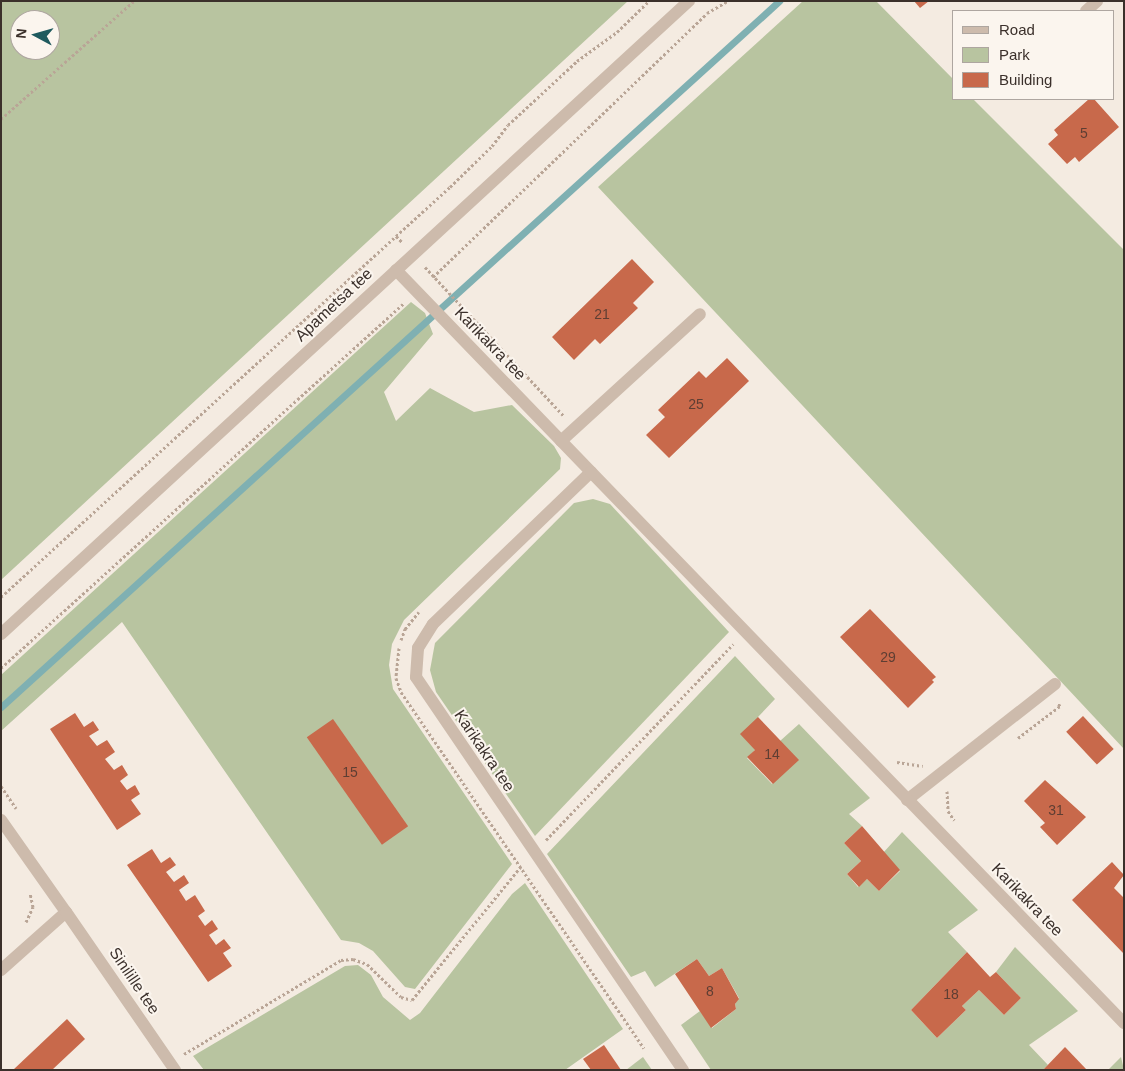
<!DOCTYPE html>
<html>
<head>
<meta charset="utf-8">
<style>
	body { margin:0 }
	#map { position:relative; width:1125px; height:1071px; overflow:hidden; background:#f4ebe1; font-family:Helvetica,sans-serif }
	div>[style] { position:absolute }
	.green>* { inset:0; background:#b8c4a0 }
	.stream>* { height:7px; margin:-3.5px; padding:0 3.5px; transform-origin:3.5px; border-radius:3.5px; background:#7fb0b2 }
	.building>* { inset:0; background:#c8694b; transform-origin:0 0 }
	.path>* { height:3px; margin-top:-1.5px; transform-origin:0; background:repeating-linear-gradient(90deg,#b9a596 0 2.5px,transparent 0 5px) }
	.street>* { height:12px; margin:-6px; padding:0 6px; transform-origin:6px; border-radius:6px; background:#cdbbac }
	span { translate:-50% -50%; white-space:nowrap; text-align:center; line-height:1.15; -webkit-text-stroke:4px #fbf5ee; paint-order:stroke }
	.number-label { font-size:14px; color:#5e3e33 }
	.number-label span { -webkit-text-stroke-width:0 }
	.street-label { font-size:16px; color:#3b302b }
	.frame { position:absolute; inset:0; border:2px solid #3b302b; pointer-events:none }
	.legend { position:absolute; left:952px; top:10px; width:162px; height:90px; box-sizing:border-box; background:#fbf5ee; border:1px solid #aea6a0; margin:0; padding:6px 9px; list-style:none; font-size:15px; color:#3b302b }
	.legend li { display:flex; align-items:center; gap:10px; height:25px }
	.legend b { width:25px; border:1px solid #aea6a0 }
	.north { position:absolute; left:10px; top:10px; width:50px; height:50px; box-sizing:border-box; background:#fbf5ee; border:1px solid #aea6a0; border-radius:50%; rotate:276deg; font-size:14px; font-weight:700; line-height:20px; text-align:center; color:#3b302b }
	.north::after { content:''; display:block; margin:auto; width:18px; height:22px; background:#1f5a5e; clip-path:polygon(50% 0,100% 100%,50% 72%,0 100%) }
</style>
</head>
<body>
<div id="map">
	<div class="green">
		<i style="clip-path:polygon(evenodd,1px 1px,628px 1px,1px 580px,1px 1px,20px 20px,50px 20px,50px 50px,20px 50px,20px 20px)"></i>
		<i style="clip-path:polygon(803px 1px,876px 1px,954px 80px,954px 99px,973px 99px,1124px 250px,1124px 749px,598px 187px)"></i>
		<i style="clip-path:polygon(411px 302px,425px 313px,433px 334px,384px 392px,396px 421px,430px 388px,474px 412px,512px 405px,554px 446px,561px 458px,560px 469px,404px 620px,392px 644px,389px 665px,393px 689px,512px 864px,415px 989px,405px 987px,373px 951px,359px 943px,341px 940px,122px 622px,1px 731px,1px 675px)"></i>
		<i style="clip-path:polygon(593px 499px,610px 504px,729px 632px,535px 836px,436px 692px,430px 670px,435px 643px,574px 503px)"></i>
		<i style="clip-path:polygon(735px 656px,775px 699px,758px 717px,755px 750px,747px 758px,772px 784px,798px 760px,780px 741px,799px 724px,870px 798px,849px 814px,862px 826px,844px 843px,861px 861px,847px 874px,858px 887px,867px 879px,879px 891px,900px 871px,883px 853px,902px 832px,978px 910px,948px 932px,967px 952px,911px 1010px,937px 1038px,966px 1010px,962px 1006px,979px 990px,1004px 1015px,1021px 998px,996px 972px,1015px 947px,1078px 1011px,1029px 1045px,1048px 1065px,1043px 1070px,711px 1070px,681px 1025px,700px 1011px,712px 1028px,736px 1009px,735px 1004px,739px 998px,722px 968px,709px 976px,697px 959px,655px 987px,645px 971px,631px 977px,547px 854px)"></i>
		<i style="clip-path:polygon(525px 883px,623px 1029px,565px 1070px,204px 1070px,193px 1056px,345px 966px,358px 965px,371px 975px,383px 997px,410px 1020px,420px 1013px,512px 894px)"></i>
		<i style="clip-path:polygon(643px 1057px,652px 1070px,626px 1070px)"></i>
		<i style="clip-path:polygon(1121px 1057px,1124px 1070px,1108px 1070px)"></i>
	</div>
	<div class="stream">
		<i style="left:1px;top:707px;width:1051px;rotate:-42.22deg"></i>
	</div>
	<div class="building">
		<i style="clip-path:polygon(914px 1px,929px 1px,920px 8px)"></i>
		<i style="clip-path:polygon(1089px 99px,1094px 99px,1119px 127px,1079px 162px,1075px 157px,1067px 164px,1048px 144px,1058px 135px,1054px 130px)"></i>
		<i style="clip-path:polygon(632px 259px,654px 282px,633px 303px,638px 308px,600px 344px,595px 339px,574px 360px,552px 337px)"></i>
		<i style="clip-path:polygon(727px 358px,749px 381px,669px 458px,646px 435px,665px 417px,658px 410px,699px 371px,706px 378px)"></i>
		<i style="clip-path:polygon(870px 609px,936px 677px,932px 680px,934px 682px,908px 708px,840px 637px)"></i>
		<i style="clip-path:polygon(75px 713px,84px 727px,93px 721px,99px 730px,89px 736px,97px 746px,107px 740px,115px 752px,105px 759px,114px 770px,122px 765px,128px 775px,120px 781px,127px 790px,135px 785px,140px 794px,131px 800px,141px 814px,117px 830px,50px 729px)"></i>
		<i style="left:1083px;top:716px;width:45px;height:23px;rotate:47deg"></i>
		<i style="clip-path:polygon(758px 717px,799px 760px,773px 784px,747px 757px,755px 750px,740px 734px)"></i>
		<i style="left:333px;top:719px;width:131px;height:32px;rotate:55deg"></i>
		<i style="clip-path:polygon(1045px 780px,1086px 817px,1057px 845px,1040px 827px,1045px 823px,1024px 801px)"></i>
		<i style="clip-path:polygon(862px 826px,900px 870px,879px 891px,867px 879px,859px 887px,847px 874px,861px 861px,844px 843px)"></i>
		<i style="clip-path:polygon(152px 849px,161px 863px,170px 857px,176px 865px,166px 872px,174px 882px,184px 875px,189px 883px,179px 890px,186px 901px,195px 895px,205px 911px,198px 916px,205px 926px,212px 920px,218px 929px,209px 935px,216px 945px,224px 939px,231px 948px,223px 953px,232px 966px,208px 982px,127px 865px)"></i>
		<i style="clip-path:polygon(1112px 862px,1124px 875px,1114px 888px,1124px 898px,1124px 954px,1072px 900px)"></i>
		<i style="clip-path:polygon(967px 952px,990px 977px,996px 972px,1021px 998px,1004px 1015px,979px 990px,962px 1006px,966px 1010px,937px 1038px,911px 1010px)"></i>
		<i style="clip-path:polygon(697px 959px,709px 976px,722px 968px,739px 999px,735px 1004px,736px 1009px,711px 1028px,675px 974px)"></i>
		<i style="clip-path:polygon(67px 1019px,85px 1039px,52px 1070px,13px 1070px)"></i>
		<i style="clip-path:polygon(604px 1045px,621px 1070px,591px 1070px,583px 1059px)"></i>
		<i style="clip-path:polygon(1065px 1047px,1087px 1070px,1043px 1070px)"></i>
	</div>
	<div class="path">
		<i style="left:1px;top:119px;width:178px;rotate:-41.6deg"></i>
		<i style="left:396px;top:236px;width:73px;rotate:-42.2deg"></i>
		<i style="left:450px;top:187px;width:59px;rotate:-44.3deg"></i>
		<i style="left:492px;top:146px;width:26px;rotate:-53deg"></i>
		<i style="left:508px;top:125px;width:94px;rotate:-42.8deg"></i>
		<i style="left:577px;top:61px;width:49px;rotate:-35.9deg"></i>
		<i style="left:617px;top:32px;width:45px;rotate:-44.1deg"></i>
		<i style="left:425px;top:267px;width:204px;rotate:47deg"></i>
		<i style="left:433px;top:277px;width:380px;rotate:-43.9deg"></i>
		<i style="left:707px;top:13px;width:24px;rotate:-30deg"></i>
		<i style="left:1px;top:597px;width:535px;rotate:-42.42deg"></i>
		<i style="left:396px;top:236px;width:8px;rotate:45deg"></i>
		<i style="left:401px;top:640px;width:12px;rotate:-70deg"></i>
		<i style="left:405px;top:629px;width:22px;rotate:-51deg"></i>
		<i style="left:399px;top:648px;width:30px;rotate:96deg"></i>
		<i style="left:396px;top:678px;width:15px;rotate:70deg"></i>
		<i style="left:401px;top:692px;width:431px;rotate:55.7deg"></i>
		<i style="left:1px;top:668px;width:544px;rotate:-42.17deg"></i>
		<i style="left:1018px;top:738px;width:53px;rotate:-37.3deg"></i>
		<i style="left:1060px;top:706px;width:4px;rotate:-124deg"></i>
		<i style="left:897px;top:762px;width:26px;rotate:9deg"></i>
		<i style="left:1px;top:786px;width:27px;rotate:56deg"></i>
		<i style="left:947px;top:791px;width:20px;rotate:87deg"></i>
		<i style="left:948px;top:811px;width:11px;rotate:56deg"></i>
		<i style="left:546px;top:840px;width:271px;rotate:-46.3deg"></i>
		<i style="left:26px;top:922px;width:17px;rotate:-65deg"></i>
		<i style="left:33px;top:907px;width:14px;rotate:-102deg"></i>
		<i style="left:184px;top:1054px;width:183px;rotate:-30.9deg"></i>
		<i style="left:341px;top:960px;width:12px;rotate:-5deg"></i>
		<i style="left:353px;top:959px;width:15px;rotate:20deg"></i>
		<i style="left:367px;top:964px;width:47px;rotate:44.1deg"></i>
		<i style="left:401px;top:997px;width:11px;rotate:15deg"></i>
		<i style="left:412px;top:1000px;width:174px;rotate:-50.8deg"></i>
	</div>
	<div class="street">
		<i style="left:1086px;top:11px;width:15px;rotate:-42deg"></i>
		<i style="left:396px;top:270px;width:281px;rotate:46deg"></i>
		<i style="left:561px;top:441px;width:188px;rotate:-42.4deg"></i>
		<i style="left:1px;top:634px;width:935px;rotate:-42.62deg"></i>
		<i style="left:907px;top:800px;width:188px;rotate:-38.1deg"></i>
		<i style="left:1px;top:820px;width:113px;rotate:54.8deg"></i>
		<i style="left:1px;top:970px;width:87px;rotate:-41.7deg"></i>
		<i style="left:66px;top:912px;width:192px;rotate:55.4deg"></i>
		<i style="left:683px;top:1070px;width:475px;rotate:-124.2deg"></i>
		<i style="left:416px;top:677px;width:29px;rotate:-86deg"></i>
		<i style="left:418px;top:648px;width:28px;rotate:-58deg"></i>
		<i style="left:433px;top:624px;width:219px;rotate:-43.9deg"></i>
		<i style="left:591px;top:472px;width:767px;rotate:45.95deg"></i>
	</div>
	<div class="number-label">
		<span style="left:1084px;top:133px">5</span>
		<span style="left:602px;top:314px">21</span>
		<span style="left:696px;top:404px">25</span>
		<span style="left:888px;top:657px">29</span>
		<span style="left:772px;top:754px">14</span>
		<span style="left:350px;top:772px">15</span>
		<span style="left:1056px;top:810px">31</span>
		<span style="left:710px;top:991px">8</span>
		<span style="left:951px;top:994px">18</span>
	</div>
	<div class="street-label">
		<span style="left:334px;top:305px;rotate:-43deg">Apametsa tee</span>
		<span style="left:490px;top:344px;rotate:46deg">Karikakra tee</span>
		<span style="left:484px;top:751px;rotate:56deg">Karikakra tee</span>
		<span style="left:1027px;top:900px;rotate:46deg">Karikakra tee</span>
		<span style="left:134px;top:981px;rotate:56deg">Sinilille tee</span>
	</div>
	<div class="frame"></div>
	<ul class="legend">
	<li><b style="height:6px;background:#cdbbac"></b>Road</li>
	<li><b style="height:14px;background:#b8c4a0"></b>Park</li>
	<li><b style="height:14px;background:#c8694b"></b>Building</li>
	</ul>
	<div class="north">N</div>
</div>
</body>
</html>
